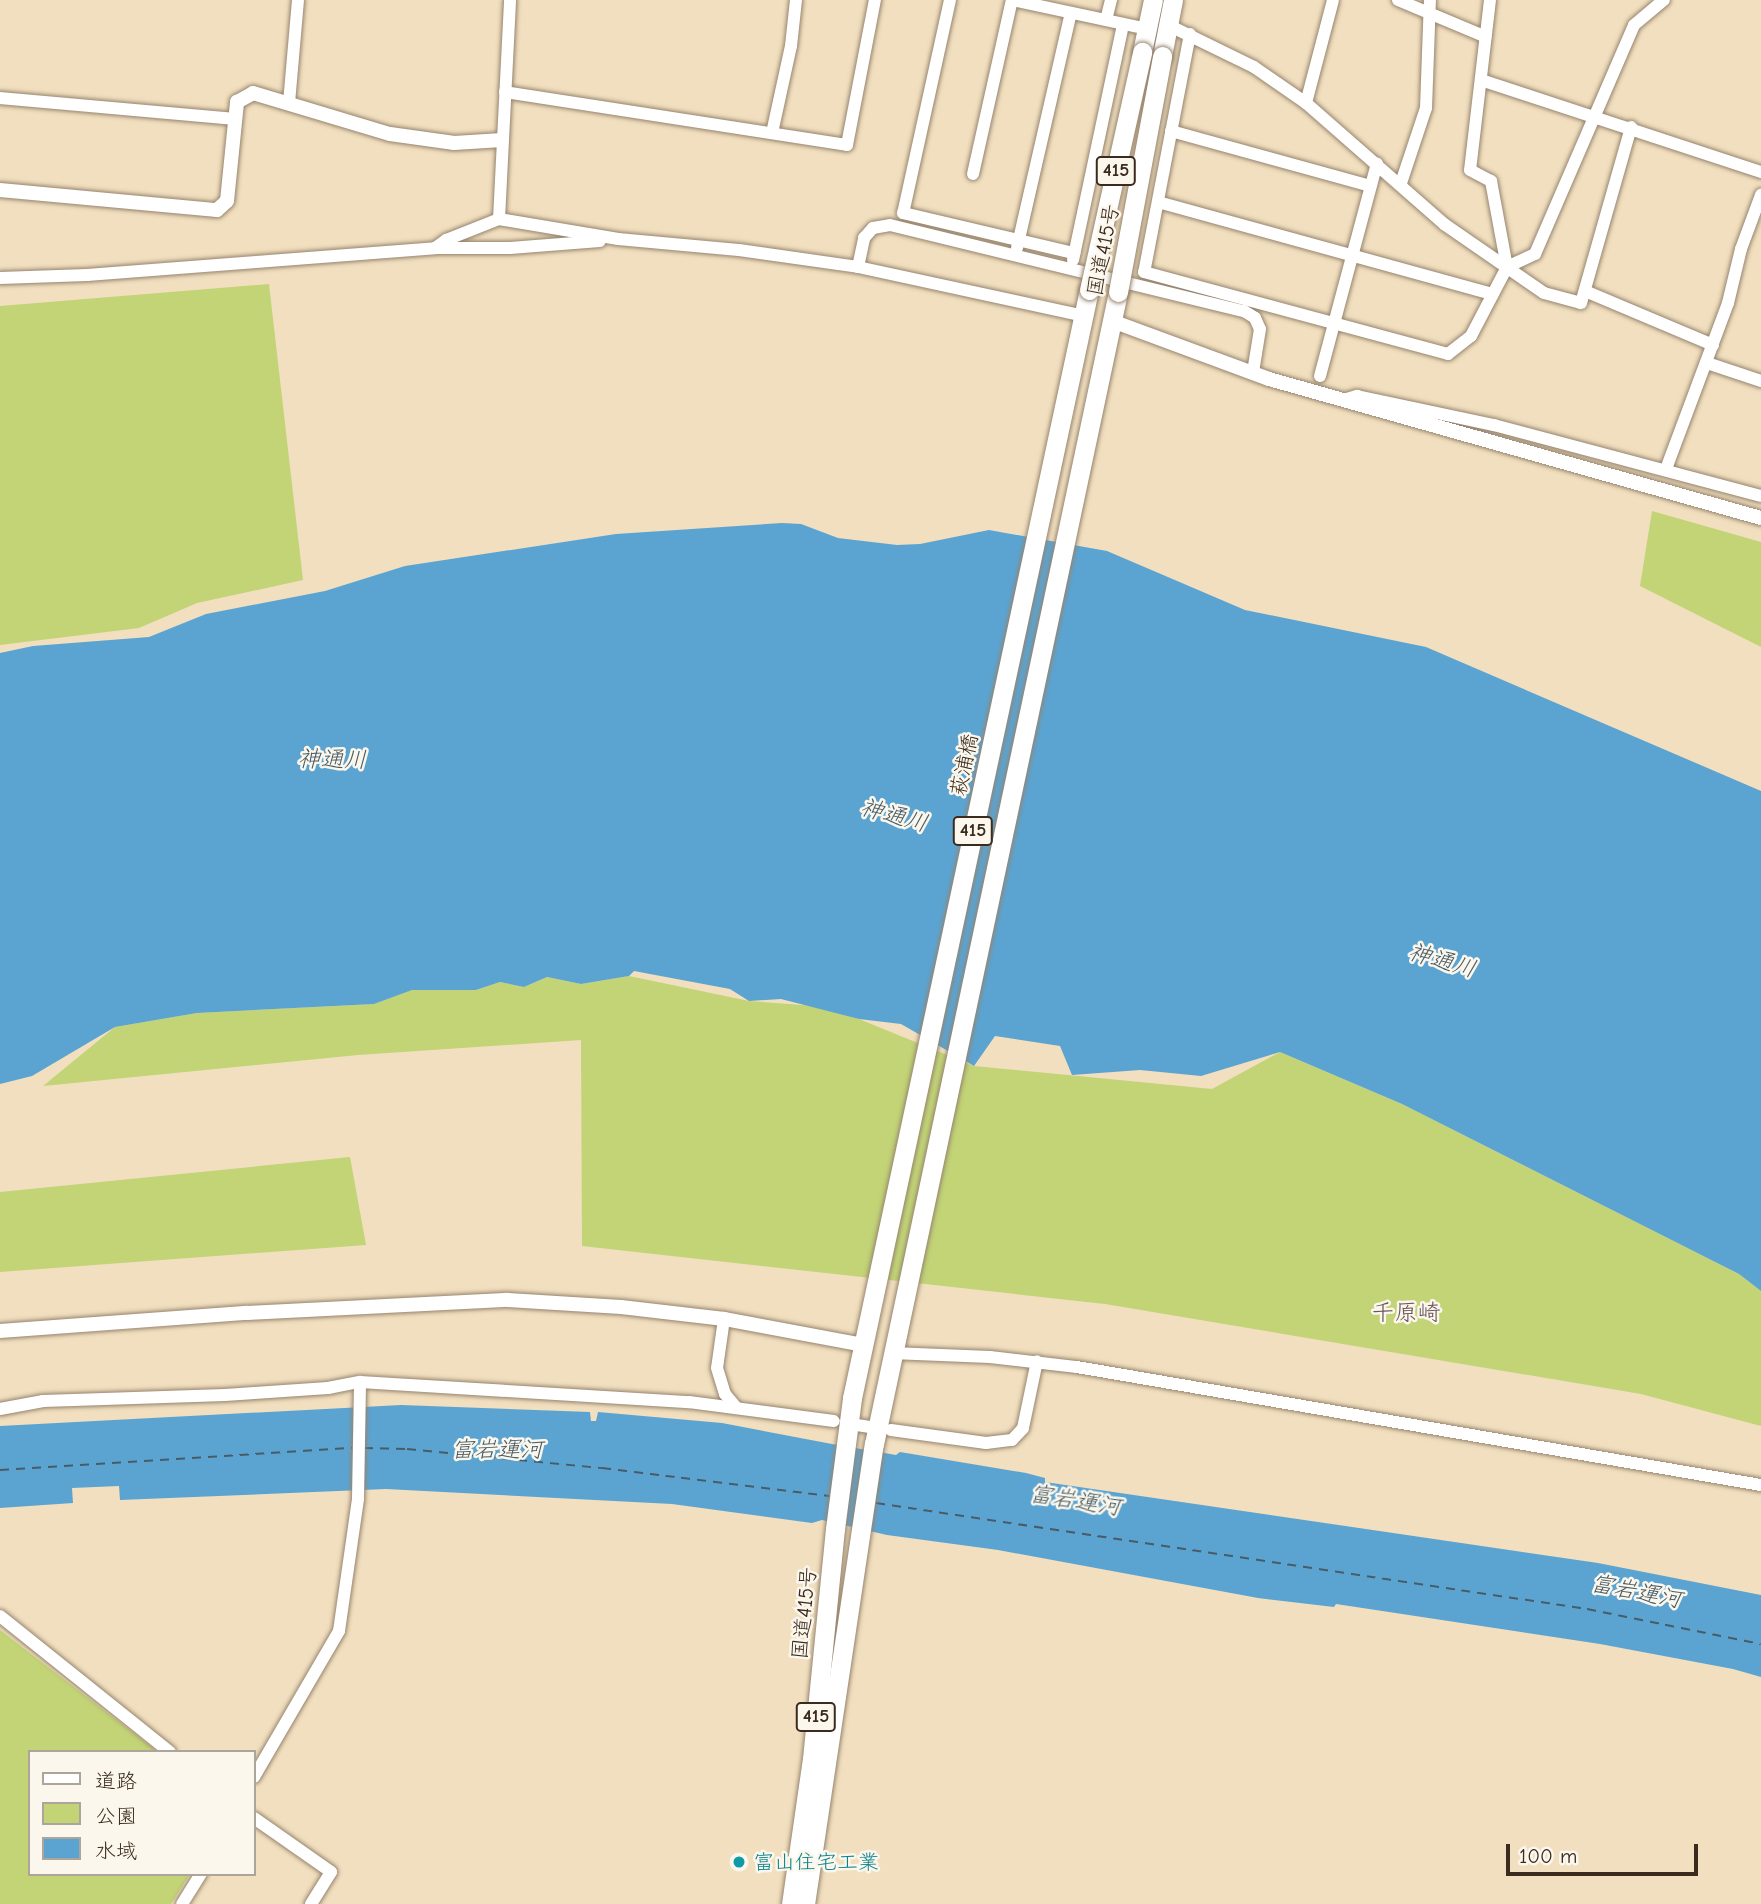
<!DOCTYPE html>
<html>
<head>
<meta charset="utf-8">
<style>
	body { margin:0 }
	#map { position:relative; width:1761px; height:1904px; overflow:hidden; background:#f1dfbf; font-family:"Comic Neue","Klee One",sans-serif }
	div>[style] { position:absolute }
	.green>* { inset:0; background:#c2d476 }
	.water>* { inset:0; background:#5ba4d2 }
	.ferry>* { height:2px; margin-top:-1px; transform-origin:0; background:repeating-linear-gradient(90deg,#485b66 0 9px,transparent 0 16px) }
	.roads { filter:drop-shadow(0 0 2px #96846e) drop-shadow(0 0 2px #96846e) }
	.minor>* { height:12px; margin:-6px; padding:0 6px; transform-origin:6px; border-radius:6px; background:#fff }
	.tertiary>* { height:14px; margin:-7px; padding:0 7px; transform-origin:7px; border-radius:7px; background:#fff }
	.trunk>* { height:19px; margin:-9.5px; padding:0 9.5px; transform-origin:9.5px; border-radius:9.5px; background:#fff }
	.bridges { filter:drop-shadow(0 0 2px #96846e) drop-shadow(0 0 2px #96846e) }
	.trunk-bridge>* { height:19px; margin:-9.5px; padding:0 9.5px; transform-origin:9.5px; border-radius:9.5px; background:#fff }
	.dots>* { width:19px; height:19px; translate:-50% -50%; box-sizing:border-box; border:4px solid #fbf7ec; border-radius:50% }
	span { translate:-50% -50%; white-space:nowrap; text-align:center; line-height:1.15; -webkit-text-stroke:5px #fbf7ec; paint-order:stroke }
	.shield-label span { padding:2px 5px; background:#fbf7ec; border:2px solid; border-radius:5px; -webkit-text-stroke-width:0 }
	.shield-label { font-size:19px; color:#3b2a1e; font-weight:700 }
	.street-label { font-size:21px; color:#3b2a1e }
	.culture-label { font-size:21px; color:#0d838f }
	.left { translate:0 -50%; text-align:left }
	.water-label { font-size:23px; color:#485b66; font-style:italic }
	.neighbourhood-label { font-size:23px; color:#69565c }
	.legend { position:absolute; left:28px; top:1750px; width:228px; height:126px; box-sizing:border-box; background:#fbf7ec; border:2px solid #aea59a; margin:0; padding:9px 12px; list-style:none; font-size:21px; color:#3b2a1e }
	.legend li { display:flex; align-items:center; gap:14px; height:35px }
	.legend b { width:35px; border:2px solid #aea59a }
	.scale { position:absolute; left:1506px; top:1844px; width:192px; height:32px; box-sizing:border-box; border:4px solid #3b2a1e; border-top:0; padding-left:9px; font-size:21px; line-height:24px; white-space:nowrap; color:#3b2a1e; -webkit-text-stroke:5px #fbf7ec; paint-order:stroke }
</style>
</head>
<body>
<div id="map">
	<div class="green">
		<i style="clip-path:polygon(269px 284px,303px 580px,197px 603px,139px 628px,0 645px,0 306px)"></i>
		<i style="clip-path:polygon(1652px 511px,1761px 542px,1761px 647px,1640px 586px)"></i>
		<i style="clip-path:polygon(629px 976px,749px 1001px,816px 1006px,859px 1019px,974px 1066px,1212px 1089px,1280px 1052px,1402px 1104px,1739px 1274px,1761px 1291px,1761px 1426px,1641px 1394px,1105px 1304px,582px 1246px,581px 1040px,358px 1055px,43px 1086px,115px 1027px,197px 1013px,374px 1004px,411px 990px,476px 990px,500px 982px,524px 987px,547px 977px,581px 984px)"></i>
		<i style="clip-path:polygon(350px 1157px,366px 1245px,0 1272px,0 1192px)"></i>
		<i style="clip-path:polygon(0 1630px,158px 1752px,30px 1752px,30px 1874px,190px 1874px,171px 1904px,0 1904px)"></i>
	</div>
	<div class="water">
		<i style="clip-path:polygon(782px 523px,801px 524px,838px 538px,897px 545px,920px 544px,989px 530px,1107px 551px,1245px 610px,1426px 647px,1761px 791px,1761px 1291px,1739px 1274px,1402px 1104px,1280px 1052px,1201px 1076px,1140px 1070px,1072px 1075px,1060px 1046px,995px 1036px,974px 1066px,901px 1024px,859px 1019px,781px 999px,749px 1001px,730px 989px,634px 971px,629px 976px,581px 984px,547px 977px,524px 987px,500px 982px,476px 990px,412px 990px,374px 1004px,197px 1013px,115px 1027px,32px 1076px,0 1084px,0 653px,33px 646px,149px 637px,206px 614px,325px 591px,405px 566px,616px 534px)"></i>
		<i style="clip-path:polygon(401px 1405px,590px 1412px,591px 1421px,596px 1421px,598px 1412px,722px 1423px,832px 1444px,896px 1455px,900px 1452px,1026px 1473px,1045px 1478px,1045px 1482px,1598px 1563px,1761px 1595px,1761px 1677px,1733px 1669px,1600px 1644px,1336px 1604px,1334px 1607px,1258px 1598px,998px 1550px,887px 1535px,822px 1520px,812px 1523px,672px 1504px,386px 1489px,120px 1500px,119px 1486px,72px 1488px,73px 1503px,0 1508px,0 1426px)"></i>
	</div>
	<div class="ferry">
		<i style="left:364px;top:1448px;width:43px;rotate:1.3deg"></i>
		<i style="left:407px;top:1449px;width:196px;rotate:5.6deg"></i>
		<i style="left:602px;top:1468px;width:229px;rotate:7deg"></i>
		<i style="left:0;top:1470px;width:353px;rotate:-3.6deg"></i>
		<i style="left:876px;top:1503px;width:719px;rotate:8.48deg"></i>
		<i style="left:1587px;top:1609px;width:177px;rotate:11.4deg"></i>
	</div>
	<div class="roads">
		<div class="minor">
			<i style="left:950px;top:0;width:218px;rotate:102.4deg"></i>
			<i style="left:903px;top:213px;width:176px;rotate:13.2deg"></i>
			<i style="left:1012px;top:0;width:138px;rotate:12.1deg"></i>
			<i style="left:1398px;top:0;width:95px;rotate:22.8deg"></i>
			<i style="left:1490px;top:0;width:171px;rotate:96.7deg"></i>
			<i style="left:1470px;top:170px;width:24px;rotate:28deg"></i>
			<i style="left:1491px;top:181px;width:87px;rotate:79.5deg"></i>
			<i style="left:1106px;top:20px;width:21px;rotate:-76deg"></i>
			<i style="left:1168px;top:25px;width:96px;rotate:26deg"></i>
			<i style="left:1254px;top:67px;width:63px;rotate:34.7deg"></i>
			<i style="left:1306px;top:103px;width:184px;rotate:41.2deg"></i>
			<i style="left:1444px;top:224px;width:121px;rotate:34.6deg"></i>
			<i style="left:1544px;top:293px;width:38px;rotate:15deg"></i>
			<i style="left:1581px;top:303px;width:183px;rotate:-74.1deg"></i>
			<i style="left:1190px;top:34px;width:242px;rotate:100.9deg"></i>
			<i style="left:1144px;top:272px;width:315px;rotate:15.1deg"></i>
			<i style="left:1448px;top:354px;width:29px;rotate:-38deg"></i>
			<i style="left:1471px;top:336px;width:78px;rotate:-62.4deg"></i>
			<i style="left:1507px;top:267px;width:31px;rotate:-25deg"></i>
			<i style="left:1535px;top:254px;width:249px;rotate:-66.6deg"></i>
			<i style="left:1634px;top:25px;width:39px;rotate:-40deg"></i>
			<i style="left:1481px;top:80px;width:295px;rotate:18.2deg"></i>
			<i style="left:505px;top:92px;width:346px;rotate:8.8deg"></i>
			<i style="left:847px;top:145px;width:148px;rotate:-79.1deg"></i>
			<i style="left:0;top:98px;width:236px;rotate:5.1deg"></i>
			<i style="left:289px;top:103px;width:103px;rotate:-85deg"></i>
			<i style="left:1306px;top:103px;width:106px;rotate:-75.3deg"></i>
			<i style="left:1171px;top:131px;width:207px;rotate:15.4deg"></i>
			<i style="left:772px;top:133px;width:89px;rotate:-77.7deg"></i>
			<i style="left:791px;top:46px;width:46px;rotate:-83.8deg"></i>
			<i style="left:973px;top:174px;width:178px;rotate:-77.4deg"></i>
			<i style="left:1401px;top:183px;width:79px;rotate:-71.6deg"></i>
			<i style="left:1426px;top:108px;width:108px;rotate:-87.9deg"></i>
			<i style="left:1158px;top:202px;width:347px;rotate:15.4deg"></i>
			<i style="left:499px;top:219px;width:219px;rotate:-87.1deg"></i>
			<i style="left:435px;top:248px;width:14px;rotate:-36deg"></i>
			<i style="left:446px;top:240px;width:57px;rotate:-21.6deg"></i>
			<i style="left:499px;top:219px;width:121px;rotate:9.5deg"></i>
			<i style="left:618px;top:239px;width:121px;rotate:5.2deg"></i>
			<i style="left:739px;top:250px;width:120px;rotate:8.1deg"></i>
			<i style="left:858px;top:267px;width:231px;rotate:12.2deg"></i>
			<i style="left:1017px;top:248px;width:241px;rotate:-77.1deg"></i>
			<i style="left:1073px;top:260px;width:241px;rotate:-78deg"></i>
			<i style="left:858px;top:267px;width:30px;rotate:-78deg"></i>
			<i style="left:864px;top:238px;width:13px;rotate:-48deg"></i>
			<i style="left:873px;top:228px;width:17px;rotate:-10deg"></i>
			<i style="left:890px;top:225px;width:364px;rotate:13.7deg"></i>
			<i style="left:1244px;top:311px;width:13px;rotate:32deg"></i>
			<i style="left:1255px;top:318px;width:12px;rotate:66deg"></i>
			<i style="left:1260px;top:329px;width:44px;rotate:99.2deg"></i>
			<i style="left:0;top:278px;width:87px;rotate:-2deg"></i>
			<i style="left:87px;top:275px;width:349px;rotate:-4.4deg"></i>
			<i style="left:435px;top:248px;width:75px"></i>
			<i style="left:510px;top:248px;width:90px;rotate:-4.4deg"></i>
			<i style="left:1585px;top:291px;width:139px;rotate:22.9deg"></i>
			<i style="left:1707px;top:363px;width:57px;rotate:18.4deg"></i>
			<i style="left:1320px;top:376px;width:220px;rotate:-75deg"></i>
			<i style="left:1343px;top:400px;width:15px;rotate:-16deg"></i>
			<i style="left:1357px;top:396px;width:140px;rotate:12deg"></i>
			<i style="left:1494px;top:425px;width:276px;rotate:14.9deg"></i>
			<i style="left:1666px;top:469px;width:177px;rotate:-69.5deg"></i>
			<i style="left:1728px;top:303px;width:56px;rotate:-76.5deg"></i>
			<i style="left:1741px;top:249px;width:58px;rotate:-69.7deg"></i>
			<i style="left:724px;top:1319px;width:49px;rotate:98.1deg"></i>
			<i style="left:717px;top:1368px;width:27px;rotate:73deg"></i>
			<i style="left:725px;top:1394px;width:17px;rotate:50deg"></i>
			<i style="left:892px;top:1353px;width:98px;rotate:2.3deg"></i>
			<i style="left:990px;top:1357px;width:88px;rotate:6.6deg"></i>
			<i style="left:1077px;top:1367px;width:694px;rotate:9.79deg"></i>
			<i style="left:0;top:1409px;width:44px;rotate:-10.5deg"></i>
			<i style="left:43px;top:1401px;width:182px;rotate:-1.9deg"></i>
			<i style="left:225px;top:1395px;width:103px;rotate:-3.9deg"></i>
			<i style="left:328px;top:1388px;width:33px;rotate:-11deg"></i>
			<i style="left:360px;top:1382px;width:330px;rotate:3.5deg"></i>
			<i style="left:689px;top:1402px;width:146px;rotate:7.5deg"></i>
			<i style="left:857px;top:1425px;width:13px;rotate:9deg"></i>
			<i style="left:891px;top:1430px;width:96px;rotate:7.8deg"></i>
			<i style="left:986px;top:1443px;width:26px;rotate:-7deg"></i>
			<i style="left:1012px;top:1440px;width:16px;rotate:-47deg"></i>
			<i style="left:1023px;top:1428px;width:68px;rotate:-78.2deg"></i>
			<i style="left:0;top:1616px;width:218px;rotate:38.7deg"></i>
			<i style="left:254px;top:1777px;width:169px;rotate:-59.8deg"></i>
			<i style="left:339px;top:1631px;width:133px;rotate:-81.8deg"></i>
			<i style="left:358px;top:1499px;width:117px;rotate:-89deg"></i>
			<i style="left:254px;top:1818px;width:94px;rotate:35deg"></i>
			<i style="left:331px;top:1872px;width:38px;rotate:122deg"></i>
			<i style="left:182px;top:1904px;width:36px;rotate:-58deg"></i>
		</div>
		<div class="tertiary">
			<i style="left:0;top:190px;width:218px;rotate:5.3deg"></i>
			<i style="left:217px;top:210px;width:13px;rotate:-42deg"></i>
			<i style="left:227px;top:201px;width:100px;rotate:-84.2deg"></i>
			<i style="left:237px;top:102px;width:18px;rotate:-29deg"></i>
			<i style="left:253px;top:93px;width:143px;rotate:16.7deg"></i>
			<i style="left:390px;top:134px;width:65px;rotate:8deg"></i>
			<i style="left:454px;top:143px;width:48px;rotate:-3.6deg"></i>
			<i style="left:1112px;top:321px;width:167px;rotate:20.3deg"></i>
			<i style="left:1269px;top:379px;width:511px;rotate:15.78deg"></i>
			<i style="left:0;top:1331px;width:248px;rotate:-4.2deg"></i>
			<i style="left:247px;top:1313px;width:261px;rotate:-2.9deg"></i>
			<i style="left:508px;top:1300px;width:113px;rotate:3.5deg"></i>
			<i style="left:621px;top:1307px;width:104px;rotate:6.6deg"></i>
			<i style="left:724px;top:1319px;width:141px;rotate:10.6deg"></i>
		</div>
		<div class="trunk">
			<i style="left:1142px;top:52px;width:53px;rotate:-78.1deg"></i>
			<i style="left:1162px;top:56px;width:57px;rotate:-78.9deg"></i>
			<i style="left:791px;top:1904px;width:147px;rotate:-81.8deg"></i>
			<i style="left:812px;top:1759px;width:231px;rotate:-84.3deg"></i>
			<i style="left:835px;top:1529px;width:132px;rotate:-82.6deg"></i>
			<i style="left:852px;top:1398px;width:1133px;rotate:-77.93deg"></i>
			<i style="left:805px;top:1904px;width:465px;rotate:-81.5deg"></i>
			<i style="left:874px;top:1444px;width:1178px;rotate:-78.04deg"></i>
		</div>
	</div>
	<div class="bridges">
		<div class="trunk-bridge">
			<i style="left:1089px;top:290px;width:244px;rotate:-77.4deg"></i>
			<i style="left:1118px;top:292px;width:240px;rotate:-79.4deg"></i>
		</div>
	</div>
	<div class="dots">
		<i style="left:739px;top:1862px;background:#0f9aa8"></i>
	</div>
	<div class="shield-label">
		<span style="left:1116px;top:171px">415</span>
		<span style="left:973px;top:831px">415</span>
		<span style="left:816px;top:1717px">415</span>
	</div>
	<div class="street-label">
		<span style="left:1103px;top:250px;rotate:-79deg">国道415号</span>
		<span style="left:964px;top:765px;rotate:-78deg">萩浦橋</span>
		<span style="left:804px;top:1613px;rotate:-84deg">国道415号</span>
	</div>
	<div class="culture-label">
		<span class="left" style="left:753px;top:1862px">富山住宅工業</span>
	</div>
	<div class="water-label">
		<span style="left:332px;top:760px;rotate:1deg">神通川</span>
		<span style="left:894px;top:816px;rotate:15deg">神通川</span>
		<span style="left:1442px;top:961px;rotate:16deg">神通川</span>
		<span style="left:497px;top:1450px">富岩運河</span>
		<span style="left:1075px;top:1501px;rotate:9deg">富岩運河</span>
		<span style="left:1636px;top:1592px;rotate:11deg">富岩運河</span>
	</div>
	<div class="neighbourhood-label">
		<span style="left:1406px;top:1313px">千原崎</span>
	</div>
	<ul class="legend">
	<li><b style="height:9px;background:#fff"></b>道路</li>
	<li><b style="height:19px;background:#c2d476"></b>公園</li>
	<li><b style="height:19px;background:#5ba4d2"></b>水域</li>
	</ul>
	<div class="scale">100 m</div>
</div>
</body>
</html>
